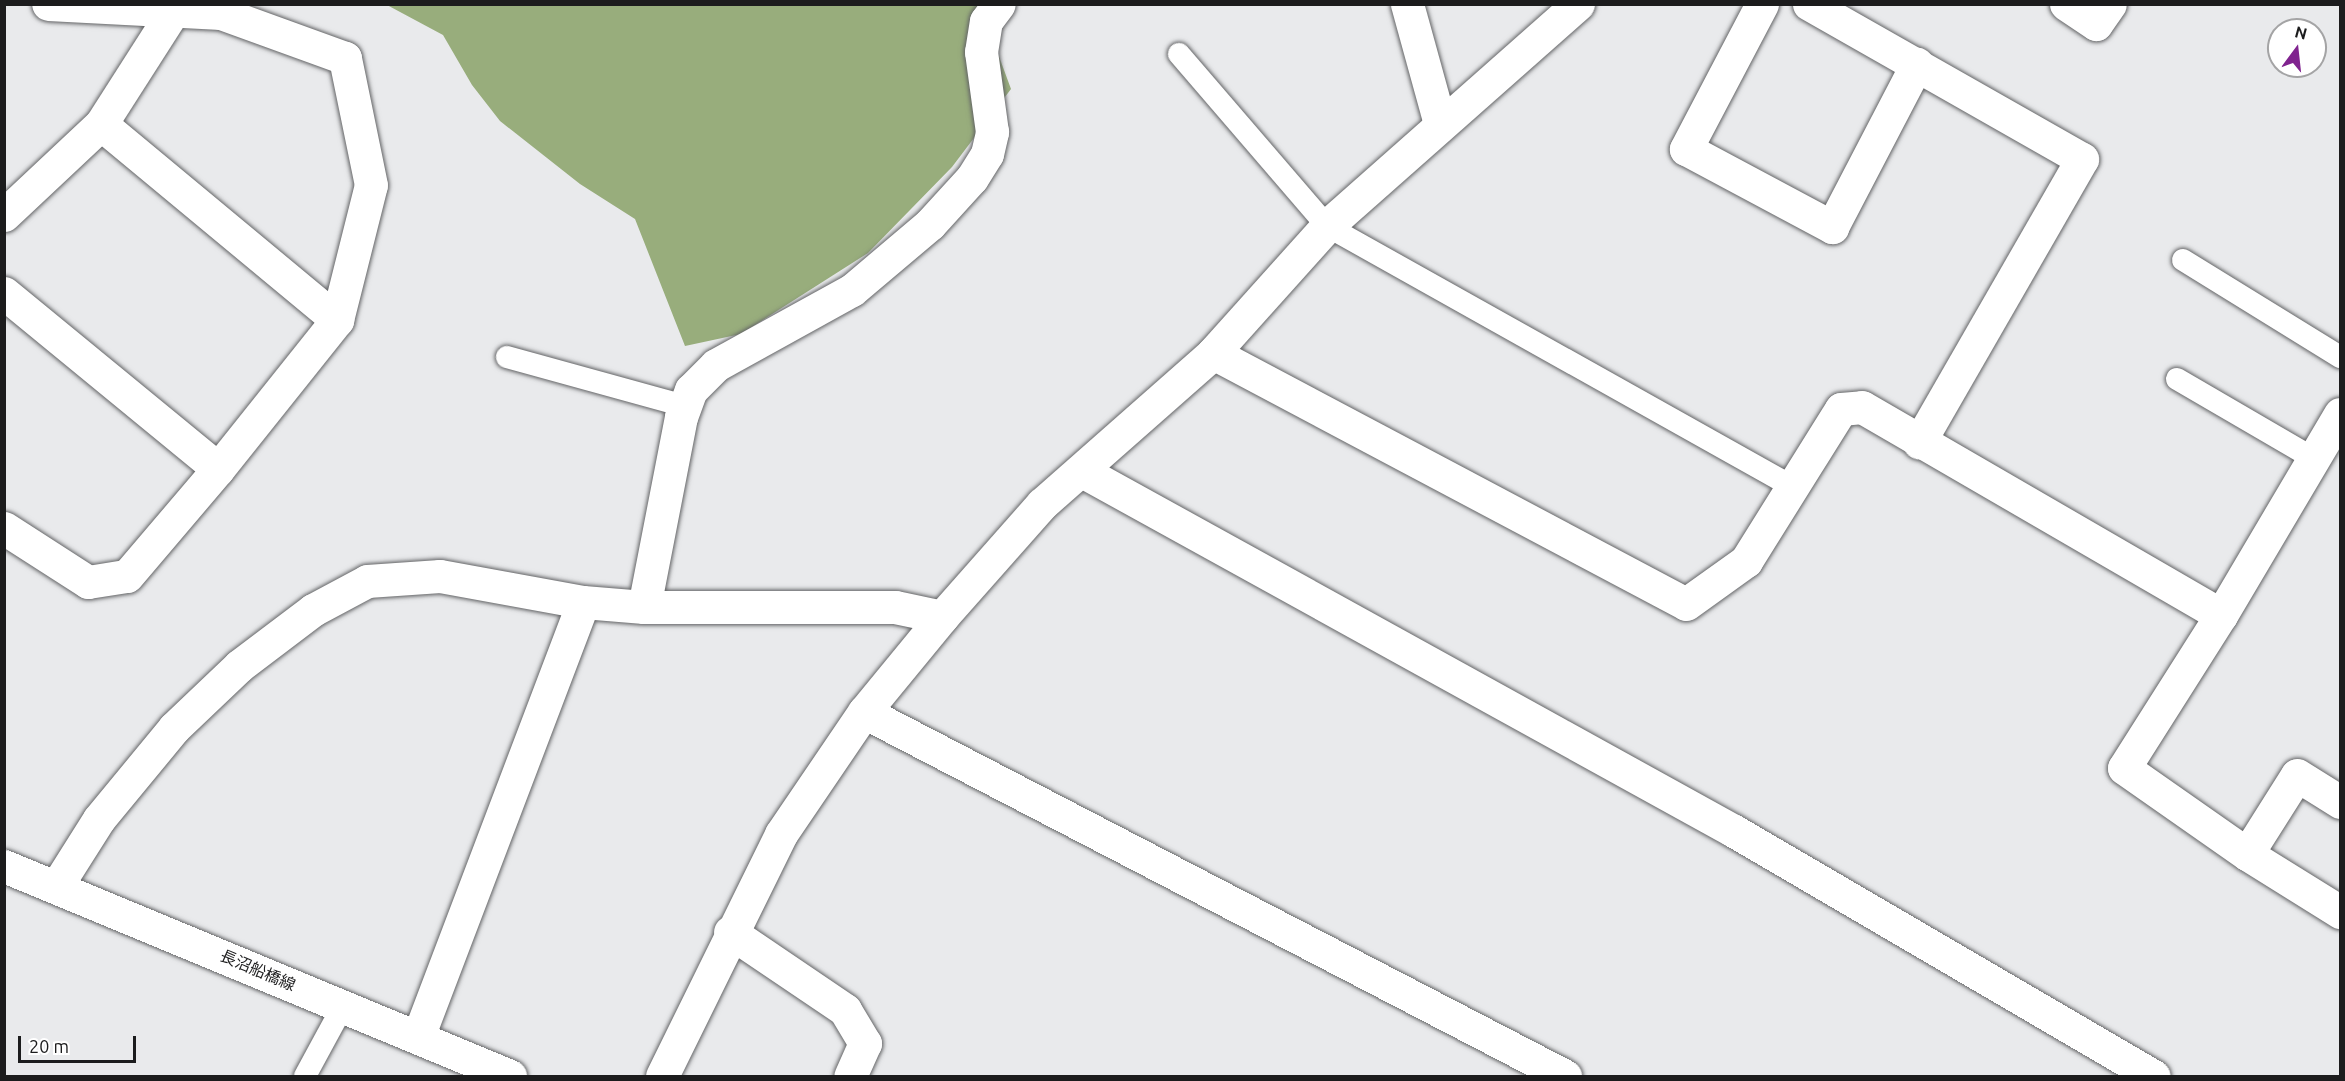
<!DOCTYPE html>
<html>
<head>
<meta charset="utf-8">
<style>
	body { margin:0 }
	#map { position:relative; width:2345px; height:1081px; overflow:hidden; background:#e9eaec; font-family:Ubuntu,"Noto Sans JP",sans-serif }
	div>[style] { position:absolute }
	.forest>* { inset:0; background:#98ad7c }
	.roads { filter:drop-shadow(0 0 2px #636466) drop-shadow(0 0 2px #636466) }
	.service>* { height:22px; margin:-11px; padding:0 11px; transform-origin:11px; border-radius:11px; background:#fff }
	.minor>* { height:33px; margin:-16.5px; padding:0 16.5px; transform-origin:16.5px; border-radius:16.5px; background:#fff }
	.primary>* { height:33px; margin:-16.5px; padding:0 16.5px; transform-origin:16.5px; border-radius:16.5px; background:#fff }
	span { translate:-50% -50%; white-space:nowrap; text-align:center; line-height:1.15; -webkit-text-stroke:4.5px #fff; paint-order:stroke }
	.street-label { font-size:16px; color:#1c1c1d }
	.frame { position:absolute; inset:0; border:6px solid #1c1c1d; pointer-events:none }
	.north { position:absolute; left:2267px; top:18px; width:60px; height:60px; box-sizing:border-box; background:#fff; border:2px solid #a4a4a5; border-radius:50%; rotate:15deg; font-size:16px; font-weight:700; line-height:24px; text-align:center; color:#1c1c1d }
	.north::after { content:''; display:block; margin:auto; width:21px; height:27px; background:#80238f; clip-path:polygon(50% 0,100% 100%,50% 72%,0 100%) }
	.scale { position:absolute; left:18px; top:1036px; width:118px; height:27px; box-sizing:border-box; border:3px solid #1c1c1d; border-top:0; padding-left:8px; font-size:18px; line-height:21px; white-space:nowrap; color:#1c1c1d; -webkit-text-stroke:4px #fff; paint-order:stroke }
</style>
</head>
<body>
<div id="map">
	<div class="forest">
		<i style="clip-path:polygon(387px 5px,980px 5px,1011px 89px,952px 167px,868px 253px,741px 334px,685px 346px,635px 219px,580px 184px,500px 121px,472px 85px,443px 35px)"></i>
	</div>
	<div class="roads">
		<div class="service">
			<i style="left:1179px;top:54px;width:227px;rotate:49.3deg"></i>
			<i style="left:1327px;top:226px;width:534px;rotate:29.25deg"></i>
			<i style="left:2183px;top:260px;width:185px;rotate:31.7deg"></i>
			<i style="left:507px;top:357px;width:185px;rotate:15.4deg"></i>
			<i style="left:2177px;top:379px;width:157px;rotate:30.2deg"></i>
			<i style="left:305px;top:1076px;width:80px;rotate:-61.5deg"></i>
		</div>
		<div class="minor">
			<i style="left:1407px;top:4px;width:124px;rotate:74.6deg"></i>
			<i style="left:1762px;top:4px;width:164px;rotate:117.7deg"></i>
			<i style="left:1686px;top:149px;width:166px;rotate:28.1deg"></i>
			<i style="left:1832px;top:227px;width:184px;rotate:-62.5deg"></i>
			<i style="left:1809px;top:4px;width:314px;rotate:29.6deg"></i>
			<i style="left:2082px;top:159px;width:327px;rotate:119.9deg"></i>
			<i style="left:2066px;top:4px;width:36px;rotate:34deg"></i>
			<i style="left:2096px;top:24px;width:24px;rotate:-55deg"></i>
			<i style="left:101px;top:124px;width:307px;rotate:39.7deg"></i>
			<i style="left:4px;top:215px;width:133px;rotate:-43.2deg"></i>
			<i style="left:101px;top:124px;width:132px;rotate:-57.4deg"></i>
			<i style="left:4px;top:293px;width:277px;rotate:39.4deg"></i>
			<i style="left:1213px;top:353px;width:535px;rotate:27.95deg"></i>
			<i style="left:1686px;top:604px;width:74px;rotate:-35.6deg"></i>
			<i style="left:1746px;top:561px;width:179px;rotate:-58deg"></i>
			<i style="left:1841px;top:409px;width:21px;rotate:-5deg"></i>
			<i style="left:1862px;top:407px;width:415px;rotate:30.1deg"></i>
			<i style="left:2340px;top:414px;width:234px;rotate:120.6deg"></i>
			<i style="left:2221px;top:615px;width:181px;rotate:122.4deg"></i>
			<i style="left:2124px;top:768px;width:150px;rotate:35deg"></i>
			<i style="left:2247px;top:854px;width:110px;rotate:31.9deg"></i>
			<i style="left:1082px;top:471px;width:745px;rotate:28.91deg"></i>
			<i style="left:1734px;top:831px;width:486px;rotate:30.3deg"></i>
			<i style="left:4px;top:528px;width:100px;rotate:32.7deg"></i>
			<i style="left:88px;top:582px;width:39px;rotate:-9deg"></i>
			<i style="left:127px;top:576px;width:140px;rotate:-49.6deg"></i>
			<i style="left:218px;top:469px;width:191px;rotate:-51.4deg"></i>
			<i style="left:337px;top:320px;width:139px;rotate:-75.9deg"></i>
			<i style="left:371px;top:185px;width:130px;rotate:-101.6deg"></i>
			<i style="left:345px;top:58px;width:132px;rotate:-160.1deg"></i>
			<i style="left:221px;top:13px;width:173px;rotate:-177deg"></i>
			<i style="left:644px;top:607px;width:194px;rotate:-79deg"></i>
			<i style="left:681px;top:417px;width:29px;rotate:-70deg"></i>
			<i style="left:691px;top:390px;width:35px;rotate:-45deg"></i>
			<i style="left:716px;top:365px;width:155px;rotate:-28.9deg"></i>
			<i style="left:852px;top:290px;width:102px;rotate:-40.2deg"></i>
			<i style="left:930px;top:224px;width:62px;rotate:-47.6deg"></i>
			<i style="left:972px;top:178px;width:28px;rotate:-58deg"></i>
			<i style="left:987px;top:154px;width:23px;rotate:-77deg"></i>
			<i style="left:992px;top:132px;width:81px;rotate:-97.8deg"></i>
			<i style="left:981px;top:52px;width:31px;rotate:-81deg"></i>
			<i style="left:986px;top:21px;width:21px;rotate:-53deg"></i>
			<i style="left:864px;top:712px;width:790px;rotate:27.44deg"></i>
			<i style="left:2247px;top:854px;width:93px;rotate:-57.7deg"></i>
			<i style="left:2297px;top:775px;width:51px;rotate:32.1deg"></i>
			<i style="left:56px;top:887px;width:80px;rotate:-57.7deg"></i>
			<i style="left:99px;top:819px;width:118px;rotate:-50.5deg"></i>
			<i style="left:174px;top:728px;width:90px;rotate:-43.6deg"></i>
			<i style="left:239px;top:666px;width:93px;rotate:-37.1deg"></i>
			<i style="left:313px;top:610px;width:61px;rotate:-28.2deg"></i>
			<i style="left:367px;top:581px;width:73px;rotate:-3.9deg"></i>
			<i style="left:440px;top:576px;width:145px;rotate:10.3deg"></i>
			<i style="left:730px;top:932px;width:139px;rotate:34.1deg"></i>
			<i style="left:845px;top:1010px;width:39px;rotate:59deg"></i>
			<i style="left:865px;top:1043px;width:36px;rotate:114deg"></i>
			<i style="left:418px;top:1037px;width:465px;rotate:-69.2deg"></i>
			<i style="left:583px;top:602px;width:61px;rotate:4.7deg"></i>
			<i style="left:644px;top:607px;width:251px"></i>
			<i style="left:895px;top:607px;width:48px;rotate:12deg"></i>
			<i style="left:662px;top:1076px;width:270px;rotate:-63.8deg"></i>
			<i style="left:781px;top:834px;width:148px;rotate:-55.8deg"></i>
			<i style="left:864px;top:712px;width:123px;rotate:-50.6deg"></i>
			<i style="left:942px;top:617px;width:151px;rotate:-48.5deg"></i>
			<i style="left:1042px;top:504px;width:228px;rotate:-41.4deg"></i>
			<i style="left:1213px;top:353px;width:171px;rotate:-48.1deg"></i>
			<i style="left:1327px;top:226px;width:335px;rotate:-41.5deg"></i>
		</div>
		<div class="primary">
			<i style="left:4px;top:866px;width:548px;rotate:22.54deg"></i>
		</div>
	</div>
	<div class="street-label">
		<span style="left:258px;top:970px;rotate:23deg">長沼船橋線</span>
	</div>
	<div class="frame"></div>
	<div class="north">N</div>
	<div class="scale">20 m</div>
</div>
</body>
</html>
